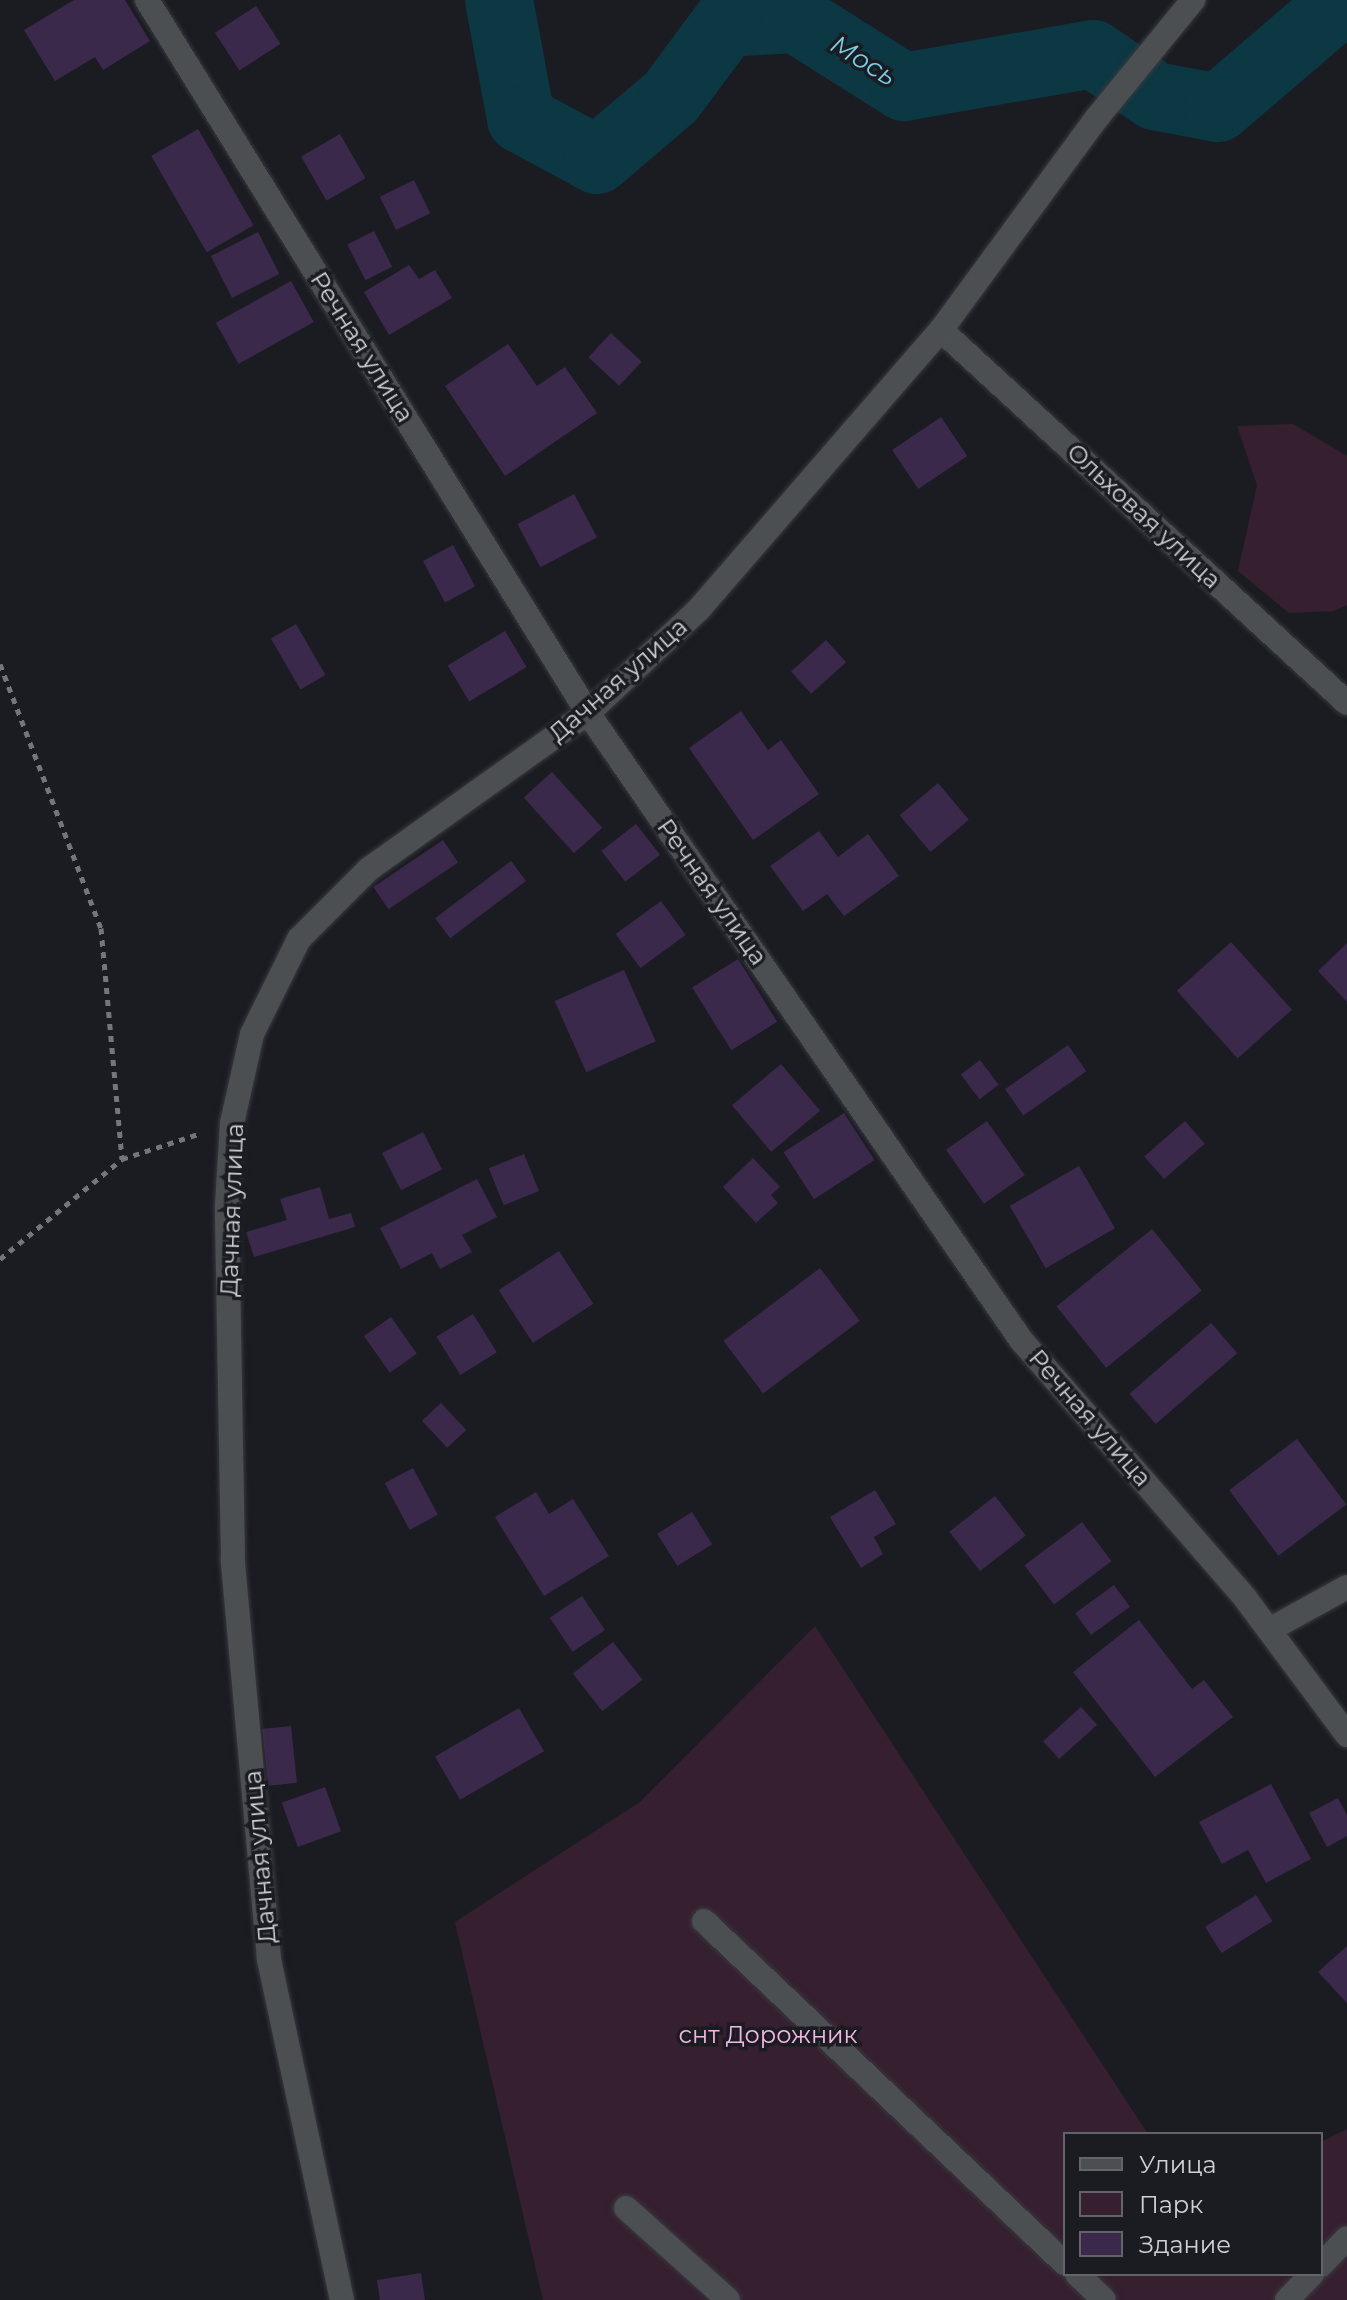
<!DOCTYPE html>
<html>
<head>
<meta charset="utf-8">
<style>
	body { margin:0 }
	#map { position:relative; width:1347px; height:2300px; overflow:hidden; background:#1a1c22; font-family:Montserrat,sans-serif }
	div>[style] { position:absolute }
	.green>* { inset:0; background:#362030 }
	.river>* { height:68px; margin:-34px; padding:0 34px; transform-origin:34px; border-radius:34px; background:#0b3842 }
	.building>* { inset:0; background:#3b294b; transform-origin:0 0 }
	.path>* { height:5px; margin-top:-2.5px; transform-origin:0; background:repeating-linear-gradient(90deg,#74767b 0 6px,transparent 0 12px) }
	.roads { filter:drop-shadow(0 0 2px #37393f) drop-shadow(0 0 2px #37393f) }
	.minor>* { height:24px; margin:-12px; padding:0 12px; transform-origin:12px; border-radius:12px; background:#4c4f52 }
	span { translate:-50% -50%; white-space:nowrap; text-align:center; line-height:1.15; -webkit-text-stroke:7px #1a1c22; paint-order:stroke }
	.street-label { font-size:24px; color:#d0d1d6 }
	.park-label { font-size:24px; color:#f4b5e2 }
	.water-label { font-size:26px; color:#76d0e7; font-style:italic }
	.legend { position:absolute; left:1063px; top:2132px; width:260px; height:144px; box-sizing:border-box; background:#1a1c22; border:2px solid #63646a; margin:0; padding:10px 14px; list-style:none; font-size:24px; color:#d0d1d6 }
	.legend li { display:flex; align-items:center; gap:16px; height:40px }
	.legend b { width:40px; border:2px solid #63646a }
</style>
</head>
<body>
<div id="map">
	<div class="green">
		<i style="clip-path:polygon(1293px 424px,1347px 456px,1347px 605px,1334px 611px,1289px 613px,1238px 571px,1257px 485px,1237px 426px)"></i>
		<i style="clip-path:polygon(815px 1626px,1148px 2134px,1065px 2134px,1065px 2274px,1321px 2274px,1321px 2142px,1347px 2129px,1347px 2300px,543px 2300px,455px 1922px,640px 1802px)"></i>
	</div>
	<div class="river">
		<i style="left:499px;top:0;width:121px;rotate:79.5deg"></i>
		<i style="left:521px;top:119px;width:86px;rotate:28.3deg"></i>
		<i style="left:597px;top:160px;width:97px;rotate:-40.4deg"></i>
		<i style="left:671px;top:97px;width:92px;rotate:-53.4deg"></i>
		<i style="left:726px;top:23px;width:70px;rotate:-3.3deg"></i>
		<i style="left:796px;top:19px;width:128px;rotate:32.2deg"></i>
		<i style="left:904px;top:87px;width:192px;rotate:-9.9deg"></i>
		<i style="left:1093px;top:54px;width:75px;rotate:34.1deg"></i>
		<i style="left:1155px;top:96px;width:64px;rotate:10.8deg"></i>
		<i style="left:1218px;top:108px;width:166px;rotate:-40.6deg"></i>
	</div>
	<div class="building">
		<i style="clip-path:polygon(74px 0,125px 0,150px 41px,103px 70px,95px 57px,55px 81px,24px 30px)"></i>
		<i style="left:256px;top:6px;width:45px;height:49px;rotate:57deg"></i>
		<i style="left:198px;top:129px;width:111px;height:54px;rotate:60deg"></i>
		<i style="left:340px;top:134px;width:51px;height:45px;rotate:60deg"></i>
		<i style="left:414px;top:180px;width:37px;height:38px;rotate:64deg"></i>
		<i style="left:374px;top:231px;width:40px;height:30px;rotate:63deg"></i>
		<i style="left:258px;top:232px;width:47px;height:53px;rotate:63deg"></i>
		<i style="clip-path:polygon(409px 265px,419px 279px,435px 270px,452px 298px,389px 335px,364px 292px)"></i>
		<i style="left:291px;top:281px;width:47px;height:86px;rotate:61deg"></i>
		<i style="left:611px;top:333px;width:42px;height:33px;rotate:43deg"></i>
		<i style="clip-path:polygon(508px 344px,537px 386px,565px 367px,597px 413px,505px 476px,445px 386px)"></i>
		<i style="left:941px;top:417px;width:47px;height:59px;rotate:56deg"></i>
		<i style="left:574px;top:494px;width:49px;height:64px;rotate:62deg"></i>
		<i style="left:453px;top:545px;width:47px;height:34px;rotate:62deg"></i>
		<i style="left:296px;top:624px;width:59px;height:29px;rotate:60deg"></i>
		<i style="left:505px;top:631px;width:42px;height:67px;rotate:59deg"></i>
		<i style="left:826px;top:640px;width:30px;height:47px;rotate:48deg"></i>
		<i style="clip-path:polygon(741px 711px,768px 750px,781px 740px,819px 794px,753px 840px,689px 748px)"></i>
		<i style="left:552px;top:772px;width:75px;height:38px;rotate:48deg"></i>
		<i style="left:938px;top:783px;width:48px;height:50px;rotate:50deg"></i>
		<i style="left:636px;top:824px;width:39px;height:44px;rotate:52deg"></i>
		<i style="clip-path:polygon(819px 831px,838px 857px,868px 834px,899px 876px,844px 916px,827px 894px,803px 911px,770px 866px)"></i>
		<i style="left:443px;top:840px;width:27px;height:84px;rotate:56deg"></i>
		<i style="left:511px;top:861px;width:25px;height:95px;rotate:53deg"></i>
		<i style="left:661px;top:901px;width:42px;height:56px;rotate:54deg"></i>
		<i style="left:1231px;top:942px;width:91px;height:73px;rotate:48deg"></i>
		<i style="clip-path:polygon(1347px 943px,1347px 1002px,1318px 971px)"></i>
		<i style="left:738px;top:959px;width:74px;height:54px;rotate:58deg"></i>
		<i style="left:624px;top:970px;width:78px;height:76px;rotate:66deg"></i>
		<i style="left:1068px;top:1045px;width:32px;height:77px;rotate:55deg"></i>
		<i style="left:980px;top:1060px;width:31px;height:24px;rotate:53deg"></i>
		<i style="left:781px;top:1064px;width:61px;height:64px;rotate:50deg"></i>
		<i style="left:844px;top:1113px;width:56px;height:72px;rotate:57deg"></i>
		<i style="left:987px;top:1121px;width:66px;height:50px;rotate:55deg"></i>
		<i style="left:1185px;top:1121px;width:30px;height:54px;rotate:49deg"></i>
		<i style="left:423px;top:1132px;width:42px;height:46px;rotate:63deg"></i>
		<i style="left:524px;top:1154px;width:40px;height:38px;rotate:68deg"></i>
		<i style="clip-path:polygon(753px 1158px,780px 1187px,771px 1195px,778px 1203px,756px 1223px,723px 1187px)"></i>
		<i style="left:1079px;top:1166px;width:72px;height:80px;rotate:60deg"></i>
		<i style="clip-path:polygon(477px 1179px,497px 1217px,462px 1235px,472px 1252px,440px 1269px,432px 1253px,401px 1269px,380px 1228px)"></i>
		<i style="clip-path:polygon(320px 1187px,329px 1219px,351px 1213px,355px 1227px,254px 1257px,246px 1232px,287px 1220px,280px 1199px)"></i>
		<i style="left:1152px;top:1229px;width:79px;height:123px;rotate:51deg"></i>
		<i style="left:559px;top:1251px;width:63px;height:72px;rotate:57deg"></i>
		<i style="left:820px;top:1268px;width:66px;height:121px;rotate:53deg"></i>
		<i style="left:473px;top:1314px;width:45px;height:43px;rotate:58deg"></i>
		<i style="left:391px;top:1317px;width:45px;height:33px;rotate:55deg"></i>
		<i style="left:1211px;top:1323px;width:40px;height:108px;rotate:49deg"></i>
		<i style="left:441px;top:1403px;width:37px;height:26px;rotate:47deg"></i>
		<i style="left:1297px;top:1439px;width:82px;height:85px;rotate:53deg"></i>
		<i style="left:413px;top:1468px;width:53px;height:32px;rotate:62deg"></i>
		<i style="clip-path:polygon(875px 1490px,896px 1524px,874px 1537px,883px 1554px,861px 1568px,830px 1517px)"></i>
		<i style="clip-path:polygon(536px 1492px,549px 1514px,573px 1499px,609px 1556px,544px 1596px,495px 1517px)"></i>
		<i style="left:995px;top:1496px;width:50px;height:58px;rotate:52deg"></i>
		<i style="left:692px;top:1512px;width:38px;height:41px;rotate:58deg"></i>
		<i style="left:1082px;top:1522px;width:49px;height:72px;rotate:53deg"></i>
		<i style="left:1114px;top:1585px;width:27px;height:48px;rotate:54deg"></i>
		<i style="left:582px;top:1596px;width:41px;height:39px;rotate:56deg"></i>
		<i style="clip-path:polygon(1139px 1620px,1192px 1689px,1204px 1680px,1233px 1717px,1155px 1777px,1073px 1672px)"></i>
		<i style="left:613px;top:1642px;width:48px;height:51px;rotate:52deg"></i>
		<i style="left:1081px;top:1707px;width:24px;height:51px;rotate:48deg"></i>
		<i style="left:519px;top:1708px;width:50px;height:97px;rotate:60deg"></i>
		<i style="left:291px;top:1726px;width:57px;height:29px;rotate:84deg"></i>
		<i style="clip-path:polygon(1271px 1784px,1311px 1859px,1266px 1883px,1248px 1850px,1222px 1864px,1199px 1822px)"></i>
		<i style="left:325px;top:1787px;width:47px;height:46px;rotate:70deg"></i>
		<i style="clip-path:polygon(1338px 1798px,1347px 1815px,1347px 1836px,1327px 1847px,1309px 1813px)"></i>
		<i style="left:1256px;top:1895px;width:31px;height:60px;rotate:58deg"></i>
		<i style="clip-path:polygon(1347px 1946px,1347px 2003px,1318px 1972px)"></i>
		<i style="clip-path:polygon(421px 2273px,425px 2300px,380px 2300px,377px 2280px)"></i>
	</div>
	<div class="path">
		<i style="left:0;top:664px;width:283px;rotate:69.1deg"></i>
		<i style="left:101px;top:928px;width:232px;rotate:84.8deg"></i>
		<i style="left:0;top:1259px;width:158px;rotate:-39.3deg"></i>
		<i style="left:122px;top:1159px;width:83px;rotate:-18.2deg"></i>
	</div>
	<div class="roads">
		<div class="minor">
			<i style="left:147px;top:0;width:838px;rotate:58.26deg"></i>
			<i style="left:588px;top:713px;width:762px;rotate:55.37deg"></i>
			<i style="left:1021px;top:1340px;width:342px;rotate:49deg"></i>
			<i style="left:1245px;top:1598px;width:171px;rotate:53.3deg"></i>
			<i style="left:941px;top:330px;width:551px;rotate:42.57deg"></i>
			<i style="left:1269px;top:1630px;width:89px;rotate:-28.9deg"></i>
			<i style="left:704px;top:1921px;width:497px;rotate:43.5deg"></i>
			<i style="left:626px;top:2208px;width:137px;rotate:42deg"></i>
			<i style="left:1321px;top:2265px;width:37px;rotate:-46deg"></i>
			<i style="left:1077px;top:2274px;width:37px;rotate:44deg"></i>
			<i style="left:342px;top:2300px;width:349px;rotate:-102.1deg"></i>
			<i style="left:269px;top:1959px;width:401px;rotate:-95.2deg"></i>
			<i style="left:233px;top:1560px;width:355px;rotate:-91deg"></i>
			<i style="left:227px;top:1205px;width:82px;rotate:-86.5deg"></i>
			<i style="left:232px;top:1123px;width:91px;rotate:-77.3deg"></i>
			<i style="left:252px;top:1034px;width:106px;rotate:-63.7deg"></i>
			<i style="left:299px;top:939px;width:99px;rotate:-45deg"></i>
			<i style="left:369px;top:869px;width:269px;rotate:-35.5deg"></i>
			<i style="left:588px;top:713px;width:152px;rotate:-43.1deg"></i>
			<i style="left:699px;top:609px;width:369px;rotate:-49.1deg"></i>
			<i style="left:941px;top:330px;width:262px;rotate:-53.7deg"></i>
			<i style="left:1096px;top:119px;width:154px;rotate:-50.8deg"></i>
			<i style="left:1287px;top:2300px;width:36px;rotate:-46deg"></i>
		</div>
	</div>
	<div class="street-label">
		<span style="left:362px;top:347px;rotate:58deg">Речная улица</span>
		<span style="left:1144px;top:516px;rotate:43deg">Ольховая улица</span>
		<span style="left:618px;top:680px;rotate:-41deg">Дачная улица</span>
		<span style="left:712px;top:892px;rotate:55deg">Речная улица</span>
		<span style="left:232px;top:1210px;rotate:-88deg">Дачная улица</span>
		<span style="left:1090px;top:1418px;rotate:49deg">Речная улица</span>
		<span style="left:260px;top:1857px;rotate:-95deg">Дачная улица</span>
	</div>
	<div class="park-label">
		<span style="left:768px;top:2035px">снт Дорожник</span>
	</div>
	<div class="water-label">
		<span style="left:863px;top:61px;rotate:32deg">Мось</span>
	</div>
	<ul class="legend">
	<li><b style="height:10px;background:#4c4f52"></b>Улица</li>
	<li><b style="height:22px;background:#362030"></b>Парк</li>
	<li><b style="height:22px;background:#3b294b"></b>Здание</li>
	</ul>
</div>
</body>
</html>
